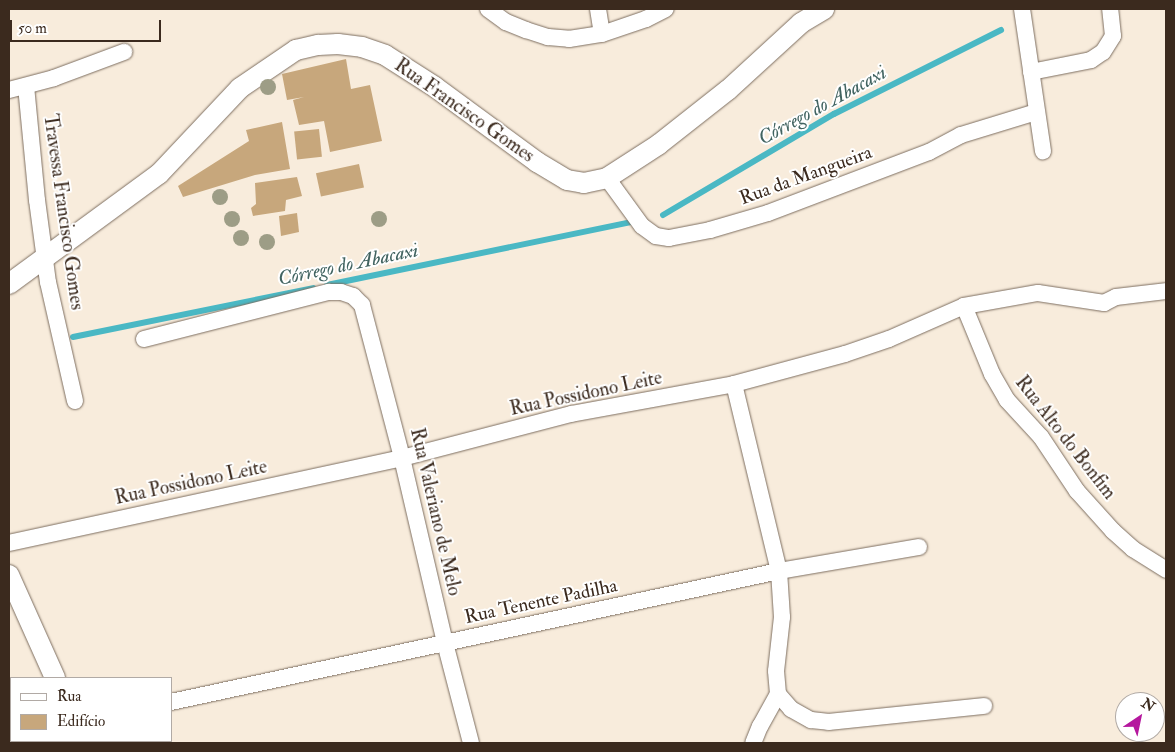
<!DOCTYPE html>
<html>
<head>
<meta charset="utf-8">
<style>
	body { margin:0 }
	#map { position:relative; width:1175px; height:752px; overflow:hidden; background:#f8ecdc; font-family:"IM FELL Double Pica",serif }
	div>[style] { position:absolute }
	.stream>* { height:6px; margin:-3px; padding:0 3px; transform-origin:3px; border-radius:3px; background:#4ab8c4 }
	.building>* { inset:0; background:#c7a77c; transform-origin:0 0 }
	.roads { filter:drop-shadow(0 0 1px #7d6e60) drop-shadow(0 0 1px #7d6e60) }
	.minor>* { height:16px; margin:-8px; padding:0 8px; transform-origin:8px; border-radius:8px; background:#fff }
	.tertiary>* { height:20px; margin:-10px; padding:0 10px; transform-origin:10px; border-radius:10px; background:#fff }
	.trees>* { width:16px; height:16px; margin:-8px; border-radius:50%; background:#9d9d86 }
	span { translate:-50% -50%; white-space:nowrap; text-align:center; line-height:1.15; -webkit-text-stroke:4px #fff; paint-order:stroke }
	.street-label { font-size:19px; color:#3b2a1e }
	.water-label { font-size:20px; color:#416360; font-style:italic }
	.frame { position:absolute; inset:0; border:10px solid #3b2a1e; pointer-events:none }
	.legend { position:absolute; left:10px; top:677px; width:162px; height:65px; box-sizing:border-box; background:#fff; border:1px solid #b1aaa5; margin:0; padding:6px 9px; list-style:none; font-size:15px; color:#3b2a1e }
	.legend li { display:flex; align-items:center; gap:10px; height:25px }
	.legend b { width:25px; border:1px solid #b1aaa5 }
	.north { position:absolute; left:1115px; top:692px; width:50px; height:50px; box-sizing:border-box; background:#fff; border:1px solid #b1aaa5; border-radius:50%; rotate:34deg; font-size:14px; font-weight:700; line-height:20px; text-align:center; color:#3b2a1e }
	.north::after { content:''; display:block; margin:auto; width:18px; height:22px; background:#b5179e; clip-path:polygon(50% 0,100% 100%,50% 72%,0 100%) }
	.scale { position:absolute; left:10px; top:20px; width:151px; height:22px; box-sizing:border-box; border:2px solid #3b2a1e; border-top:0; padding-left:6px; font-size:15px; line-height:18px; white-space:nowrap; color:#3b2a1e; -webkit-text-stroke:4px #fff; paint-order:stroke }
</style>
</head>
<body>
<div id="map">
	<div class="stream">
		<i style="left:663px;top:215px;width:199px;rotate:-30.6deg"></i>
		<i style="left:834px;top:114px;width:187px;rotate:-26.7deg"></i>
		<i style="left:327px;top:285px;width:309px;rotate:-11.7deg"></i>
		<i style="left:73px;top:337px;width:245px;rotate:-11.5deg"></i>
	</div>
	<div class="building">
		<i style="clip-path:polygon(346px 59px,351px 89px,370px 85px,382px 141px,330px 152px,324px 121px,299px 125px,293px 100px,304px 97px,287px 100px,282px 74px)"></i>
		<i style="clip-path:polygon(282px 122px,290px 169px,255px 175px,183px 197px,178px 186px,249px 141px,246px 130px)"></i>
		<i style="left:319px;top:129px;width:28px;height:25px;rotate:84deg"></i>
		<i style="left:359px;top:164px;width:24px;height:44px;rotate:78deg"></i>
		<i style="clip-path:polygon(297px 177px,302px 196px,286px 200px,285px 211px,253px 216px,251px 208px,256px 204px,255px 183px)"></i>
		<i style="clip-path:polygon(297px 213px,299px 232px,281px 236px,279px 216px)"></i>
	</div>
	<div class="roads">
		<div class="minor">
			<i style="left:488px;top:9px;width:22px;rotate:36deg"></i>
			<i style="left:506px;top:22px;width:22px;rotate:22deg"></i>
			<i style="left:526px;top:30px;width:23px;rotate:18deg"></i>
			<i style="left:548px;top:37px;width:21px;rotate:5deg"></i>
			<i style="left:569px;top:39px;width:33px;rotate:-9deg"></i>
			<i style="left:602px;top:34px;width:46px;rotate:-18.8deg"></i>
			<i style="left:646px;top:19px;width:22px;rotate:-27deg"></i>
			<i style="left:598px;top:9px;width:25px;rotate:81deg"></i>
			<i style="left:1022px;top:9px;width:144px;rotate:81.6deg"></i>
			<i style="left:1031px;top:72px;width:61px;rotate:-11.3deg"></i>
			<i style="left:1091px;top:60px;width:14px;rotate:-34deg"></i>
			<i style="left:1103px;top:52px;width:19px;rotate:-58deg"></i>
			<i style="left:1113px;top:36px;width:27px;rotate:-96deg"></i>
			<i style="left:26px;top:86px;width:115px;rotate:84.5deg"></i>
			<i style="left:37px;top:200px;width:83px;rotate:82.4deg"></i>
			<i style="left:48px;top:282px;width:122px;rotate:77.2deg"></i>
			<i style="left:9px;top:90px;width:47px;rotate:-14.9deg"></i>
			<i style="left:54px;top:78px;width:75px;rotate:-20.4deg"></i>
			<i style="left:607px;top:178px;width:59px;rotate:53.9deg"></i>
			<i style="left:642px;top:226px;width:17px;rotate:36deg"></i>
			<i style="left:656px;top:236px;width:13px;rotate:9deg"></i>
			<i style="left:669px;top:238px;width:42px;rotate:-11deg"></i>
			<i style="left:710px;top:230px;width:60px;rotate:-16.3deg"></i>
			<i style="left:768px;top:213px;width:172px;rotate:-20.8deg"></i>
			<i style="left:929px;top:152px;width:36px;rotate:-28deg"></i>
			<i style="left:961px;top:135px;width:78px;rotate:-17deg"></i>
			<i style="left:964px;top:306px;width:74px;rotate:67.6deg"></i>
			<i style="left:992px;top:374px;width:30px;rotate:60deg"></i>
			<i style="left:1007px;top:400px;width:50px;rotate:47.4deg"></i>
			<i style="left:1041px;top:437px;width:65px;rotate:56.3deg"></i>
			<i style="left:1077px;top:491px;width:54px;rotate:48deg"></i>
			<i style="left:1113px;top:531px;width:27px;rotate:42deg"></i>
			<i style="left:1133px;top:549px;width:39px;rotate:32deg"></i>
			<i style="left:144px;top:339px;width:191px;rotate:-14.3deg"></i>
			<i style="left:329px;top:292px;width:12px"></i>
			<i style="left:341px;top:292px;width:13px;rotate:18deg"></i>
			<i style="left:353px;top:296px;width:13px;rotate:45deg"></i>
			<i style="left:362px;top:305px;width:158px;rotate:75.3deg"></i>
			<i style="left:402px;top:458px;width:190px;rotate:76.9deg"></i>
			<i style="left:445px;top:643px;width:103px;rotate:75.4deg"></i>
			<i style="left:734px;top:384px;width:192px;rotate:76.5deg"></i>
			<i style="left:779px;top:571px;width:46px;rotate:86.3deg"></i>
			<i style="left:782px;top:617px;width:54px;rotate:96.3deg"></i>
			<i style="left:776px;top:671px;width:23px;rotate:85deg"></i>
			<i style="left:778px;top:694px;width:37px;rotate:119deg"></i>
			<i style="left:760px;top:726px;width:18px;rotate:112deg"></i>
			<i style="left:9px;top:543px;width:402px;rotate:-12.2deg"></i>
			<i style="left:402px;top:458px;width:175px;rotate:-14.6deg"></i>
			<i style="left:571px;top:414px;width:166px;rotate:-10.4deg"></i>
			<i style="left:734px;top:384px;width:115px;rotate:-15.1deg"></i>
			<i style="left:845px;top:354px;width:46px;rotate:-18.8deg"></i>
			<i style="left:889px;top:339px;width:82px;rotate:-23.7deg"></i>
			<i style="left:964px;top:306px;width:75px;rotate:-10deg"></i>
			<i style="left:1038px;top:293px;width:67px;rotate:8.6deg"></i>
			<i style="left:1104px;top:303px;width:13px;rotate:-27deg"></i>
			<i style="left:1116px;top:297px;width:50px;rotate:-6.8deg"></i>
			<i style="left:778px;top:694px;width:20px;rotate:49deg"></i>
			<i style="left:791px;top:709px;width:23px;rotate:29deg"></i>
			<i style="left:811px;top:720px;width:18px;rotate:6deg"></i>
			<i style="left:829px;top:722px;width:156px;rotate:-5.9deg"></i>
			<i style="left:171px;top:702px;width:622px;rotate:-12.16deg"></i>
			<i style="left:779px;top:571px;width:142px;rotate:-9.7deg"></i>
			<i style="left:33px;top:743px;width:6px;rotate:-18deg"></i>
		</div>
		<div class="tertiary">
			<i style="left:9px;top:284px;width:186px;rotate:-36.3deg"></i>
			<i style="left:159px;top:174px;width:118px;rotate:-46.7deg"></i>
			<i style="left:240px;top:88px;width:68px;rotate:-34.2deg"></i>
			<i style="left:296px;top:50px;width:23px;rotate:-13deg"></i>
			<i style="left:318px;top:45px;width:20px;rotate:-3deg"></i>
			<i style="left:338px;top:44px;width:24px;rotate:7deg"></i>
			<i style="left:362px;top:47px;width:24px;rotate:19deg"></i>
			<i style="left:385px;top:55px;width:59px;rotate:32.6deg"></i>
			<i style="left:435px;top:87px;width:127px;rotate:36.3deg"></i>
			<i style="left:537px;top:162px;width:35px;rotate:31deg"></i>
			<i style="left:567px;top:180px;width:17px;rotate:10deg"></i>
			<i style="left:584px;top:183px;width:24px;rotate:-12deg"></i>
			<i style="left:607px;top:178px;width:61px;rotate:-32.9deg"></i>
			<i style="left:658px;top:145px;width:89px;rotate:-38.2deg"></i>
			<i style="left:728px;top:90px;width:99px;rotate:-42.5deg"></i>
			<i style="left:801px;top:23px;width:27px;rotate:-31deg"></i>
			<i style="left:9px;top:575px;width:113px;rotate:65.9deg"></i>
			<i style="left:83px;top:741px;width:2px;rotate:63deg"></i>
		</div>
	</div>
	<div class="trees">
		<i style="left:268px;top:87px"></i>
		<i style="left:220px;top:197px"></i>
		<i style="left:232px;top:219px"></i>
		<i style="left:379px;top:219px"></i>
		<i style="left:241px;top:238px"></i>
		<i style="left:267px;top:242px"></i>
	</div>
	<div class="street-label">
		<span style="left:464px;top:111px;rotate:35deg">Rua Francisco Gomes</span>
		<span style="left:806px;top:176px;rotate:-20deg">Rua da Mangueira</span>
		<span style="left:63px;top:212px;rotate:82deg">Travessa Francisco Gomes</span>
		<span style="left:586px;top:394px;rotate:-12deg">Rua Possidono Leite</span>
		<span style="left:1065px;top:438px;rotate:52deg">Rua Alto do Bonfim</span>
		<span style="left:191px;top:483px;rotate:-12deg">Rua Possidono Leite</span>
		<span style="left:435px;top:512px;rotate:77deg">Rua Valeriano de Melo</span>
		<span style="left:541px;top:602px;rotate:-12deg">Rua Tenente Padilha</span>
	</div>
	<div class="water-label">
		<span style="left:822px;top:105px;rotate:-29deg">Córrego do Abacaxi</span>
		<span style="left:348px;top:264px;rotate:-12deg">Córrego do Abacaxi</span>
	</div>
	<div class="frame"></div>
	<ul class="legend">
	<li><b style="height:6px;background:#fff"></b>Rua</li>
	<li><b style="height:14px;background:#c7a77c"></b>Edifício</li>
	</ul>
	<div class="north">N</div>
	<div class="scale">50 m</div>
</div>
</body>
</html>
